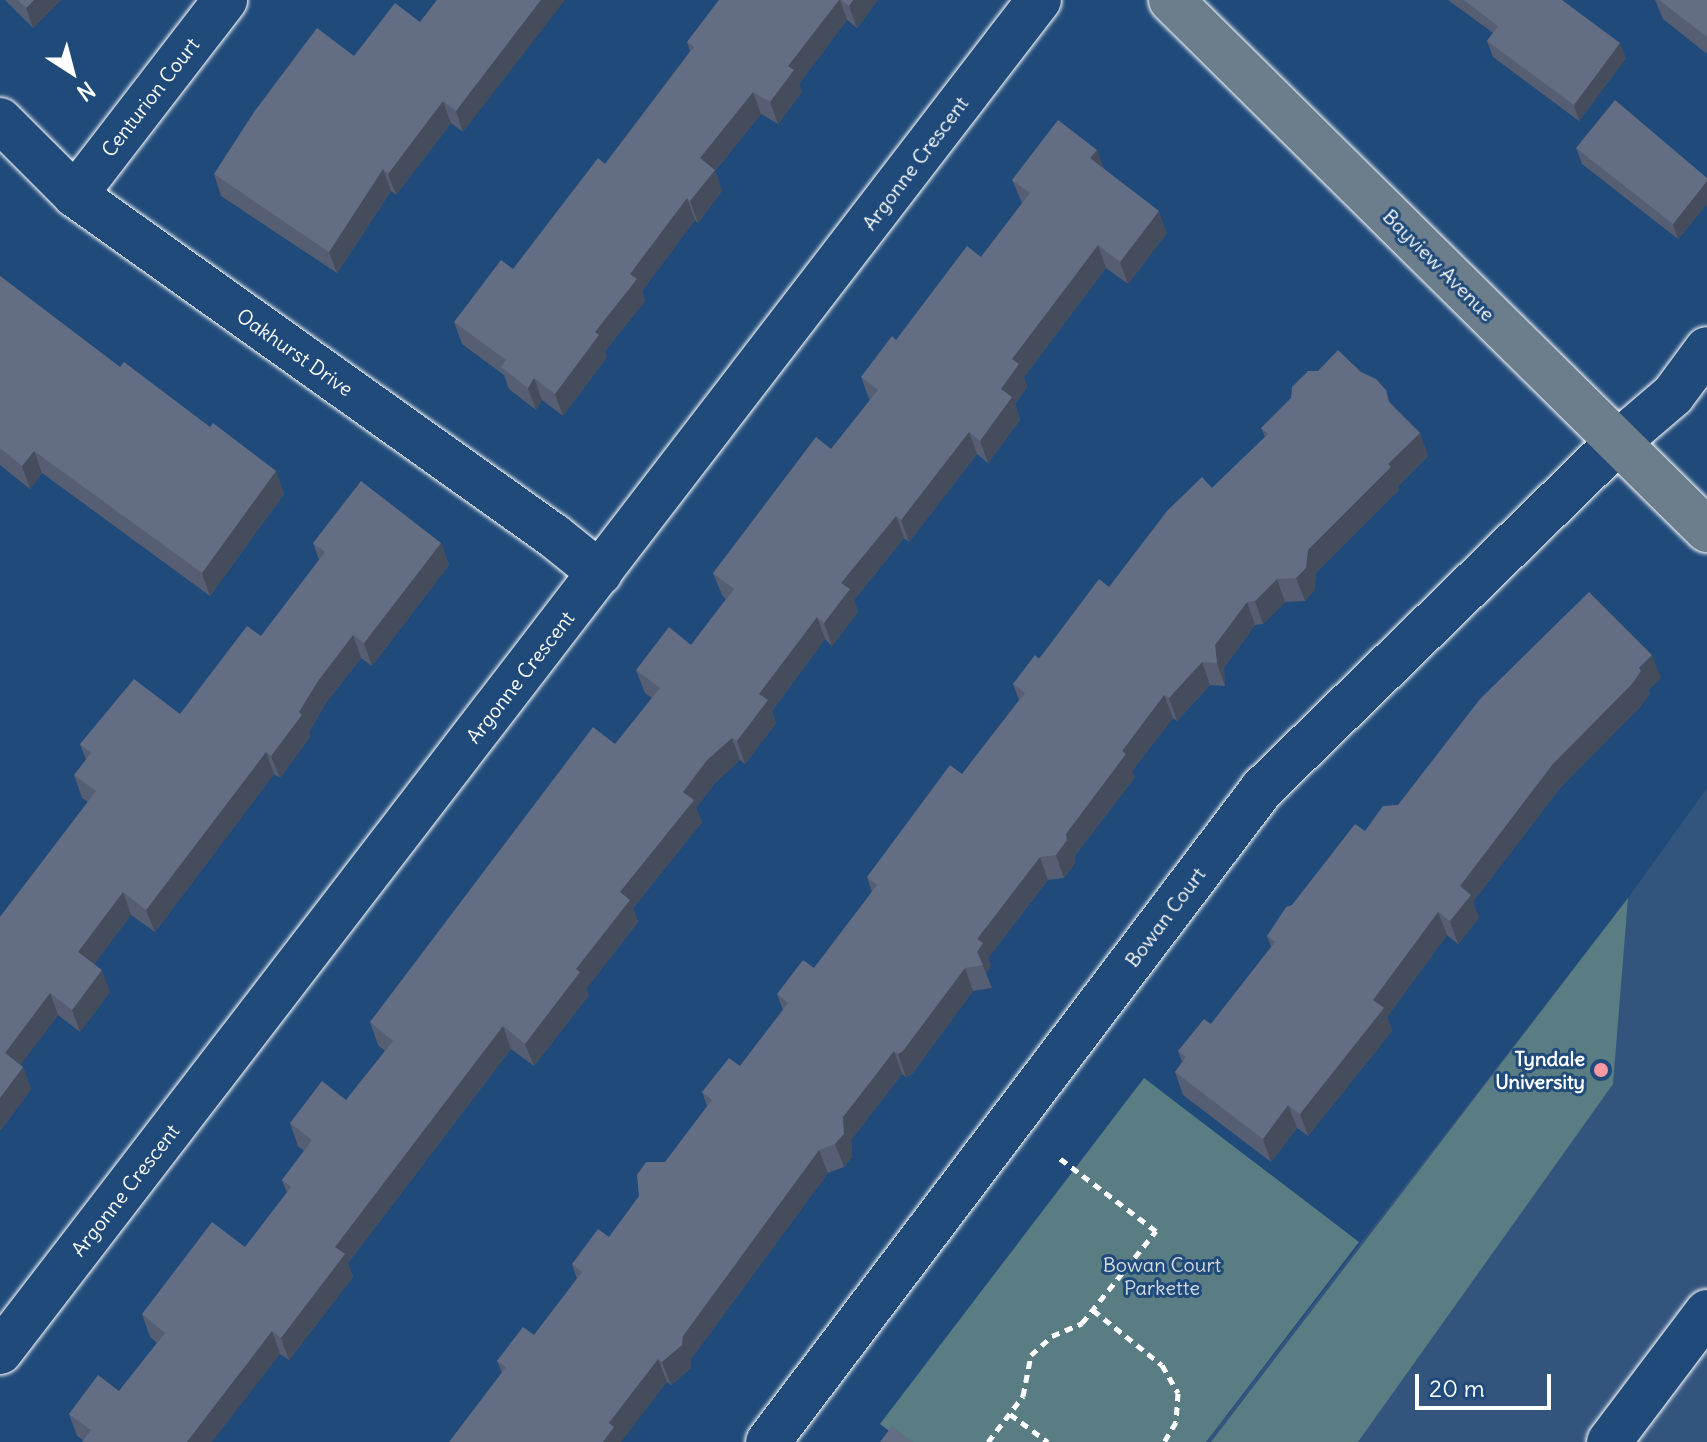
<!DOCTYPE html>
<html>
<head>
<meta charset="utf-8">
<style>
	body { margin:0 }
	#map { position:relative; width:1707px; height:1442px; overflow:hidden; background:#1f4a7a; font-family:Delius,sans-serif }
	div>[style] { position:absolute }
	.built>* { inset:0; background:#33547d }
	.green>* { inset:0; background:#597d83 }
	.path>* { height:5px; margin-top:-2.5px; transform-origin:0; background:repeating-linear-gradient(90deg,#fff 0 8px,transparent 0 14px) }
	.roads { filter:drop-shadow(0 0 2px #fff) drop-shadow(0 0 2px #fff) }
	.minor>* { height:44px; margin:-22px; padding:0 22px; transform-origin:22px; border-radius:22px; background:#1f4a7a }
	.major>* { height:44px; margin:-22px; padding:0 22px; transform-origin:22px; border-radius:22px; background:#6c7d8b }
	.wall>* { inset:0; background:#555e72 }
	.shaded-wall>* { inset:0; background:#454c5c }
	.building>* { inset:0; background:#636d84 }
	.dots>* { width:22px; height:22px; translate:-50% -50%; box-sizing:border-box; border:4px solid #1f4a7a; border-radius:50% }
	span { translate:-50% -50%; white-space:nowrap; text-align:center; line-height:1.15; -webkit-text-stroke:6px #1f4a7a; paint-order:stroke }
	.street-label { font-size:20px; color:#fff }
	.poi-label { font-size:20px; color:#fff; font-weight:700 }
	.right { translate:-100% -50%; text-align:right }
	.park-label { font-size:20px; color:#d6dee0 }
	.north { position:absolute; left:32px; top:32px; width:80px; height:80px; -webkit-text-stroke:6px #1f4a7a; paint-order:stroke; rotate:144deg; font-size:22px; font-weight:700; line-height:32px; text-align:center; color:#fff }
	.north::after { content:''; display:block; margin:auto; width:28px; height:36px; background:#fff; clip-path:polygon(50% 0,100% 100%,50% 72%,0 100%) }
	.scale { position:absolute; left:1415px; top:1374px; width:136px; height:36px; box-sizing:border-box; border:4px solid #fff; border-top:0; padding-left:10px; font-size:24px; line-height:28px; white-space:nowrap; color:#fff; -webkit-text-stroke:6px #1f4a7a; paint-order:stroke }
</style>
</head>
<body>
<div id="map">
	<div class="built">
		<i style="clip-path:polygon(1707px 788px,1707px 1442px,1206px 1442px,1628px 898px)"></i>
	</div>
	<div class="green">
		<i style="clip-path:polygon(1628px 898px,1613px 1084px,1358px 1442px,1211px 1442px)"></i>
		<i style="clip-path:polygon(1144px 1078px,1359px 1242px,1206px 1442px,904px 1442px,880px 1424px)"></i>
	</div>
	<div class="path">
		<i style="left:1093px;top:1310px;width:88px;rotate:38.6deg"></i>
		<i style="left:1162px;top:1365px;width:32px;rotate:60deg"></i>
		<i style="left:1178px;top:1393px;width:29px;rotate:94deg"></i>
		<i style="left:1176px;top:1422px;width:23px;rotate:121deg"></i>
		<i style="left:1010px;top:1414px;width:47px;rotate:36.4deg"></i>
		<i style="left:988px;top:1442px;width:58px;rotate:-52.7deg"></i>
		<i style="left:1023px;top:1396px;width:42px;rotate:-79deg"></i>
		<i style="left:1031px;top:1355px;width:28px;rotate:-42deg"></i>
		<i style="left:1052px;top:1336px;width:33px;rotate:-23deg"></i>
		<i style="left:1082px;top:1323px;width:118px;rotate:-51.2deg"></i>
		<i style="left:1156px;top:1231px;width:124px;rotate:-142.9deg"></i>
	</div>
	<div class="roads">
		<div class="minor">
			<i style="left:0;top:120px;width:106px;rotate:45deg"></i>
			<i style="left:75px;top:195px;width:588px;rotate:35.45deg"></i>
			<i style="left:554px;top:536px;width:59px;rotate:38.8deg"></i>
			<i style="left:75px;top:195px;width:246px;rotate:-52.4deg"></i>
			<i style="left:0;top:1352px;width:1705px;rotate:-52.46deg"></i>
			<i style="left:768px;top:1442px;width:819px;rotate:-52.89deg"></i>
			<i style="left:1262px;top:789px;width:497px;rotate:-44.3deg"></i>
			<i style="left:1618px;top:442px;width:72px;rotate:-40.5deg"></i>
			<i style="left:1673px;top:395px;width:57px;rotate:-53.5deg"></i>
			<i style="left:1609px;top:1442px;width:163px;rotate:-53deg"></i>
		</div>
		<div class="major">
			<i style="left:1171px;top:0;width:754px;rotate:44.68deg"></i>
		</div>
	</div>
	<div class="wall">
		<i style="clip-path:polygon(5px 0,61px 0,33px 28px)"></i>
		<i style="clip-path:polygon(437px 0,463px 132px,451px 123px,396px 195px,391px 191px,337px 273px,221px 196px,214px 174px,354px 56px,420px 22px)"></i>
		<i style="clip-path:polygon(719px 0,878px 0,857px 28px,847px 20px,799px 84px,802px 92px,778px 124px,761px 114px,715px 171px,722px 191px,698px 223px,695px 220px,642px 291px,645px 301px,605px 351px,607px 357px,563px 416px,542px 400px,536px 410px,509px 389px,504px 375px,462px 344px,454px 322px,513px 269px,605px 164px,690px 51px,687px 42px)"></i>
		<i style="clip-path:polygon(1448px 0,1562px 0,1626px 58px,1579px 121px,1493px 57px,1487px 41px,1493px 33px)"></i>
		<i style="clip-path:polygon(1655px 0,1707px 0,1707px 54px,1663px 19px)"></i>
		<i style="clip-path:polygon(1576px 148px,1707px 178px,1707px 204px,1678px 239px,1582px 164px)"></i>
		<i style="clip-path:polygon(1097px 150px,1104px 169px,1167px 233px,1128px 284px,1106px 268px,1024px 377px,1027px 387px,1015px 404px,1020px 420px,988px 463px,977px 454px,909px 542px,904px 538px,854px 600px,858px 612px,832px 646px,825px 639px,772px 711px,776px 723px,745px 764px,740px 760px,715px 783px,696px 808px,702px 822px,633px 908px,638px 922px,586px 989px,589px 995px,534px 1066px,511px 1049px,348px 1263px,353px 1277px,289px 1360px,280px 1354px,83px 1440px,77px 1436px,69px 1414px,119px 1391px,157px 1343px,150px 1337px,142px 1314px,245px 1247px,287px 1193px,282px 1180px,304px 1151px,298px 1146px,290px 1123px,346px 1100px,385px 1051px,378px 1045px,370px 1022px,615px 744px,652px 698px,645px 693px,636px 670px,691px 645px,726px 599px,722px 595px,713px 573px,831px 449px,870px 400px,869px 399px,861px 377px,896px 340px,981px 257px,1022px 203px,1012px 180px)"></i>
		<i style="clip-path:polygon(0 276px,120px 367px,276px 471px,284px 494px,210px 596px,42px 473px,30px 489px,0 465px)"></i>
		<i style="clip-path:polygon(1361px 372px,1386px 390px,1390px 403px,1420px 433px,1428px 456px,1398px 486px,1399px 490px,1316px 573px,1314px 591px,1305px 601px,1285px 602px,1263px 624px,1255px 625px,1224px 668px,1225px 686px,1210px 685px,1177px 721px,1173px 718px,1132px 771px,1135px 777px,1074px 857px,1075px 863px,1064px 878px,1048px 880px,988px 958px,991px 966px,986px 973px,992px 988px,973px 991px,912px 1074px,906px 1077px,902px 1074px,851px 1140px,852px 1157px,844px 1167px,828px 1173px,691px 1359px,691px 1368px,671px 1385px,667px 1382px,502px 1373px,497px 1361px,534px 1335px,577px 1279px,572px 1264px,609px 1237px,707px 1106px,702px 1092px,740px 1066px,783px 1010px,777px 994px,814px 968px,872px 892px,867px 877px,962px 774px,1019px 700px,1013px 684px,1109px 587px,1265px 437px,1261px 428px)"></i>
		<i style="clip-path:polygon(313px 543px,441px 543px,449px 565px,372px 666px,361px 658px,326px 703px,309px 732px,310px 737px,280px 778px,274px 774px,155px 932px,131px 915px,94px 964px,110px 992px,80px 1032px,58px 1015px,20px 1065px,23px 1067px,31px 1089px,1px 1130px,0 1129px,0 917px,88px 802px,82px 798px,74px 775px,86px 760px,80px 744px,180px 714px,261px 636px,319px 560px)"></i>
		<i style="clip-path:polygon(1661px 678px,1648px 690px,1650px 694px,1640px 707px,1560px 788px,1473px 902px,1479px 918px,1458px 944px,1447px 935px,1387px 1017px,1392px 1031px,1308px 1136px,1297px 1128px,1271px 1162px,1183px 1095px,1175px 1072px,1182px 1062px,1178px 1051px,1211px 1024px,1271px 947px,1267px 936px,1292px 905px,1365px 831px,1398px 805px)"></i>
	</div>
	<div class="shaded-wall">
		<i style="clip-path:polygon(34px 0,61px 0,33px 28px,26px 8px)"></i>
		<i style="clip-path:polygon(541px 0,565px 0,463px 132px,456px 111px)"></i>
		<i style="clip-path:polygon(839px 0,840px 0,847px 20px,799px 84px,802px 92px,778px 124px,770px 102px,788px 66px)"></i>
		<i style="clip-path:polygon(853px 0,878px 0,857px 28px,849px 6px)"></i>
		<i style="clip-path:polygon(1620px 43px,1626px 58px,1579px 121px,1574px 105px)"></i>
		<i style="clip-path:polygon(753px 92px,761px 114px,715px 171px,722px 191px,698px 223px,690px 201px,700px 158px)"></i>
		<i style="clip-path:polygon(443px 101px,451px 123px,396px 195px,388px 174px)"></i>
		<i style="clip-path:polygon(1097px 150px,1105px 172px,1090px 158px)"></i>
		<i style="clip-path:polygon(383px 169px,391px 191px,337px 273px,329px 252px)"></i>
		<i style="clip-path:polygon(1707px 181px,1707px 204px,1678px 239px,1673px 224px)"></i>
		<i style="clip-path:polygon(687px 198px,695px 220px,642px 291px,645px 301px,605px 351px,607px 357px,563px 416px,555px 394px,630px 274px)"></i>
		<i style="clip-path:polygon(1159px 211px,1167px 233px,1128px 284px,1120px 262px)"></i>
		<i style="clip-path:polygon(1098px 245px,1106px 268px,1024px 377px,1027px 387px,1015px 404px,1020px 420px,988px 463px,980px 441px,1012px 359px)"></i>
		<i style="clip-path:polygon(534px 378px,542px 400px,536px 410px,528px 388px)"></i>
		<i style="clip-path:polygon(969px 432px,977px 454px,909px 542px,901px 520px)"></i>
		<i style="clip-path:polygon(1420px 433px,1428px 456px,1398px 486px,1399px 490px,1316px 573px,1314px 591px,1305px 601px,1296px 578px,1308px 550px,1388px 464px)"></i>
		<i style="clip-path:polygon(34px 451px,42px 473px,30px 489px,22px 466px)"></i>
		<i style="clip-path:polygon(276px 471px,284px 494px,210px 596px,202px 573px)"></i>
		<i style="clip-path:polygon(896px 516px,904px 538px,854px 600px,858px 612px,832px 646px,824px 623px,841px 583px)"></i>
		<i style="clip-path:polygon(441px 543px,449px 565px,372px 666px,364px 643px)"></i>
		<i style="clip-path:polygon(1277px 579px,1285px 602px,1263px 624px,1255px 601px)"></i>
		<i style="clip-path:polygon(1247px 602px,1255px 625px,1224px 668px,1225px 686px,1217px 663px,1215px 645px)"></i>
		<i style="clip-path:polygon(817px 617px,825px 639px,772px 711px,776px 723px,745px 764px,737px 741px,759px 694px)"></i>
		<i style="clip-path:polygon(353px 635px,361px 658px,326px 703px,309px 732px,310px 737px,280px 778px,271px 756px,318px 681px)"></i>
		<i style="clip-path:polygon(1652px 655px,1661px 678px,1648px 690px,1650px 694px,1640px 707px,1560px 788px,1473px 902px,1479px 918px,1458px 944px,1450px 921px,1460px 886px,1552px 765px)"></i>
		<i style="clip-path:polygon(1202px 662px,1210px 685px,1177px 721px,1169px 698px)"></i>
		<i style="clip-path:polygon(1164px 695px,1173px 718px,1132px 771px,1135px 777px,1074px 857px,1075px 863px,1064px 878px,1056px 855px,1066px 834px,1122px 751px)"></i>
		<i style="clip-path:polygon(732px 738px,740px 760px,715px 783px,696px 808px,702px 822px,633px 908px,638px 922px,586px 989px,589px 995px,534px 1066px,525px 1044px,576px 969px,620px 892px,683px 792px,707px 760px)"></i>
		<i style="clip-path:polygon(266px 752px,274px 774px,155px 932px,146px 910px)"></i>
		<i style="clip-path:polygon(1040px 857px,1048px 880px,988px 958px,991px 966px,986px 973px,977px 952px,977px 939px)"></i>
		<i style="clip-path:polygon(123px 892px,131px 915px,86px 975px,78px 952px)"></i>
		<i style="clip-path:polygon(1438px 912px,1447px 935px,1387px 1017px,1392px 1031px,1308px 1136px,1300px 1114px,1373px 1000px)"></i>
		<i style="clip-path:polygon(965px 968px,973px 991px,912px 1074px,906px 1077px,898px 1054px)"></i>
		<i style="clip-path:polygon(102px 970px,110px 992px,80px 1032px,72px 1010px)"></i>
		<i style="clip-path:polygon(50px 993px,58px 1015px,13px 1075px,5px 1053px)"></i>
		<i style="clip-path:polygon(503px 1026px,511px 1049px,348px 1263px,353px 1277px,289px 1360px,281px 1338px,335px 1247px)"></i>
		<i style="clip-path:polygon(894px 1051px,902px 1074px,851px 1140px,852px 1157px,844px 1167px,835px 1144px,843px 1117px)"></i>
		<i style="clip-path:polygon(23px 1067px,31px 1089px,1px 1130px,0 1126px,0 1098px)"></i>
		<i style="clip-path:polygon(1288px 1105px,1297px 1128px,1271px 1162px,1263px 1139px)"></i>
		<i style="clip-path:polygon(819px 1150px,828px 1173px,691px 1359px,691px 1368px,671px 1385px,662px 1362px)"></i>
		<i style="clip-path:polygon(272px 1331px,280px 1354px,212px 1442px,187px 1442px)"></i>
		<i style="clip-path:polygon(658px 1359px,667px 1382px,621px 1442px,603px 1442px,609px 1423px)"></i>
	</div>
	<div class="building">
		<i style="clip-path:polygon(18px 0,34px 0,26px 8px)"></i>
		<i style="clip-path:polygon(437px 0,541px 0,456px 111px,443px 101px,388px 174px,383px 169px,329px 252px,214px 174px,254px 112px,317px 28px,354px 56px,395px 3px,420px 22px)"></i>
		<i style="clip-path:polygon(719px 0,839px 0,788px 66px,794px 70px,770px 102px,753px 92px,700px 158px,715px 170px,690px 201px,687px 198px,630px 274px,637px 279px,595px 332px,599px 335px,555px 394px,534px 378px,528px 388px,501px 367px,506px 360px,454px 322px,501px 260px,513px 269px,598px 158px,605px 164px,694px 47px,687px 42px)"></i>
		<i style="clip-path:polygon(841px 0,853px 0,849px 6px)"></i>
		<i style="clip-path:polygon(1464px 0,1562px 0,1620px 43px,1574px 105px,1487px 41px,1498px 26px)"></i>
		<i style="clip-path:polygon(1659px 0,1707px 0,1707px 37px)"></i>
		<i style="clip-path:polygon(1615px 100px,1707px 178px,1707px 181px,1673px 224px,1576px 148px)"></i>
		<i style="clip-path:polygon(1058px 120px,1097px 150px,1090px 158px,1159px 211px,1120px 262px,1098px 245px,1012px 359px,1019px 364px,1001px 389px,1012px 397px,980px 441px,969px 432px,901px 520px,896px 516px,841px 583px,850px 589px,824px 623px,817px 617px,759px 694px,768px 700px,737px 741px,732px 738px,707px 760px,683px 792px,694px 800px,620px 892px,630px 900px,576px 969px,580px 972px,525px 1044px,503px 1026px,335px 1247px,345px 1254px,281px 1338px,272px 1331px,187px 1442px,82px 1442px,91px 1430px,69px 1414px,98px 1375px,119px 1391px,165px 1333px,142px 1314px,212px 1222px,245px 1247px,291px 1187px,282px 1180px,312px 1140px,290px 1123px,322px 1081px,346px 1100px,393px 1041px,370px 1022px,593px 727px,615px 744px,660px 688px,636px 670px,669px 627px,691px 645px,734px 589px,713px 573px,816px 437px,831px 449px,878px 390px,861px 377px,892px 336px,896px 340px,967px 246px,981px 257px,1030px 193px,1012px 180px)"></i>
		<i style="clip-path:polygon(0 276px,120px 367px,124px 362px,210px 427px,213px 423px,276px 471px,202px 573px,34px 451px,22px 466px,0 448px)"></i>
		<i style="clip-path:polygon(1338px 350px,1361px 372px,1376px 379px,1386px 390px,1388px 401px,1420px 433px,1388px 464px,1391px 467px,1308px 550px,1306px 568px,1296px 578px,1277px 579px,1255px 601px,1247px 602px,1215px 645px,1217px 663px,1202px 662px,1169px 698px,1164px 695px,1122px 751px,1126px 754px,1066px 834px,1067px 840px,1056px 855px,1040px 857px,977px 939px,983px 943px,977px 952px,983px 965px,965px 968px,903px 1051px,898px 1054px,894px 1051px,843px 1117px,844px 1134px,835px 1144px,819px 1150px,683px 1336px,682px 1345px,662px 1362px,658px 1359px,609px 1423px,614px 1427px,603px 1442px,449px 1442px,506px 1367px,497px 1361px,523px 1327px,534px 1335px,582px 1272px,572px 1264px,598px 1229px,609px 1237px,639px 1196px,637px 1175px,646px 1162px,665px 1162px,712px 1100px,702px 1092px,729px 1058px,740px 1066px,788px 1003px,777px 994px,803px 960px,814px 968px,877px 885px,867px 877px,950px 765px,962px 774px,1025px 693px,1013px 684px,1035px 655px,1039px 659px,1099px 579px,1109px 587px,1167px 511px,1202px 477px,1212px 488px,1268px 434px,1261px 428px,1291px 398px,1292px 387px,1308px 371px,1318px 371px)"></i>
		<i style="clip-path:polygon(361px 481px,441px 543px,364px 643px,353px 635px,318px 681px,299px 712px,302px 715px,271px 756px,266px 752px,146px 910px,123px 892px,78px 952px,102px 970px,72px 1010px,50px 993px,5px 1053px,23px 1067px,0 1098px,0 917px,96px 791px,74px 775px,91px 753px,80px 744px,134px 679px,180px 714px,247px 626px,261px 636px,325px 552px,313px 543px)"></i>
		<i style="clip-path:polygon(1589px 592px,1652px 655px,1639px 668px,1641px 671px,1632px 684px,1552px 765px,1460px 886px,1471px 895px,1450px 921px,1438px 912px,1373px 1000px,1384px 1008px,1300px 1114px,1288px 1105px,1263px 1139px,1175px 1072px,1186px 1057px,1178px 1051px,1204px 1019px,1211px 1024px,1232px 997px,1275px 942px,1267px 936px,1286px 907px,1292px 905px,1355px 824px,1365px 831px,1383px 806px,1398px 805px,1480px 699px)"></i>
		<i style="clip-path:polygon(892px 1426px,913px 1442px,880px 1442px)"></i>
	</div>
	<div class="dots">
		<i style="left:1601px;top:1070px;background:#ff9aa2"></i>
	</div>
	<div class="street-label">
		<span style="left:150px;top:97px;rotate:-52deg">Centurion Court</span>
		<span style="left:915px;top:163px;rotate:-53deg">Argonne Crescent</span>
		<span style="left:1439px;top:265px;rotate:45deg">Bayview Avenue</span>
		<span style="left:295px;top:352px;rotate:35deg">Oakhurst Drive</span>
		<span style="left:520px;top:677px;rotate:-52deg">Argonne Crescent</span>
		<span style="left:1165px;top:917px;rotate:-53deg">Bowan Court</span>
		<span style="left:125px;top:1190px;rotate:-52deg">Argonne Crescent</span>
	</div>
	<div class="poi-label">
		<span class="right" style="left:1585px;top:1070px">Tyndale<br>University</span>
	</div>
	<div class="park-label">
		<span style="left:1162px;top:1276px">Bowan Court<br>Parkette</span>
	</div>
	<div class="north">N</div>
	<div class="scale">20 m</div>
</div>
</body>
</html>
